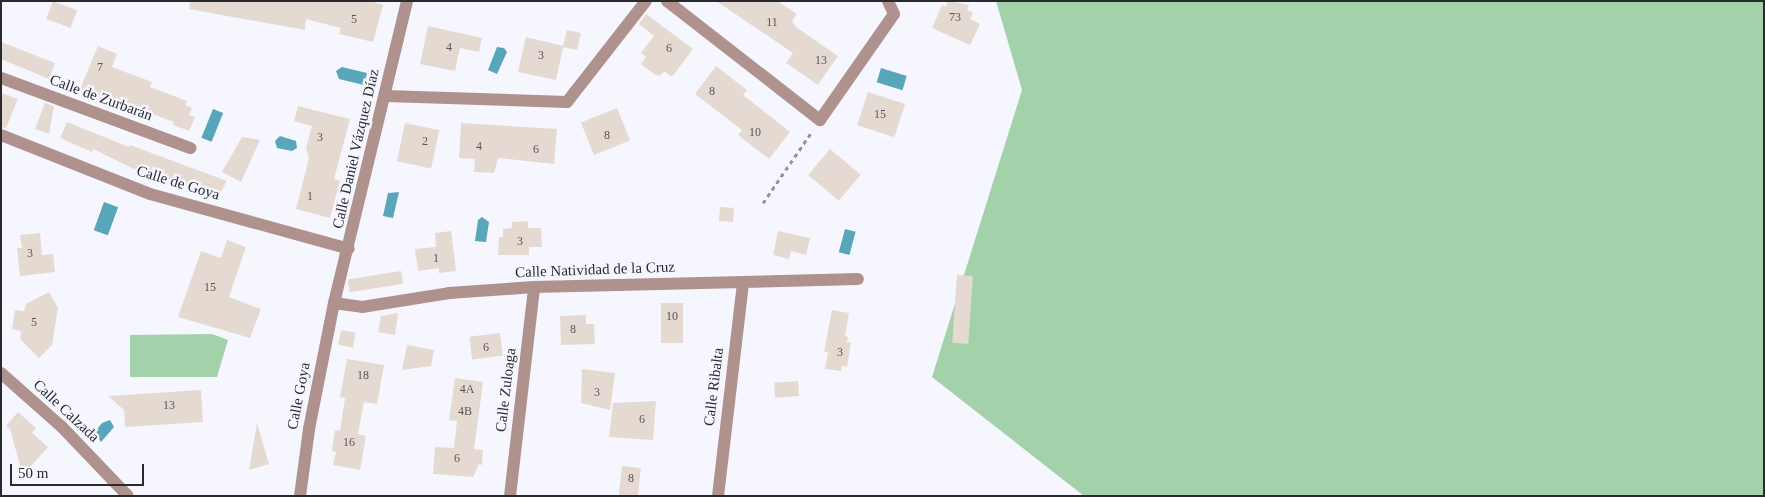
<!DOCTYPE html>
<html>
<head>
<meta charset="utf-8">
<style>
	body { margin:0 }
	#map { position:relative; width:1765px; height:497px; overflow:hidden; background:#f6f6fe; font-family:Georgia,serif }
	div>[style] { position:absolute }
	.green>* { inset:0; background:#a2d1aa }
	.water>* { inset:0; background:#58a6ba; transform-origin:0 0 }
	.building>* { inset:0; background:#e5dad2; transform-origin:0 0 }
	.path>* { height:3px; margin-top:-1.5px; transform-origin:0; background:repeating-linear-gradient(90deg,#929299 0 4px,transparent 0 8px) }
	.minor>* { height:12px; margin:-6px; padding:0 6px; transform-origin:6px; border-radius:6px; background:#af918e }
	span { translate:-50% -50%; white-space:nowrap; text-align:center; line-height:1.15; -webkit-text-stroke:5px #f6f6fe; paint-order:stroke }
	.number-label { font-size:12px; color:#585557 }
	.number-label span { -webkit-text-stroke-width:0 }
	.street-label { font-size:15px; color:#29292e }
	.frame { position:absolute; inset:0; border:2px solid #29292e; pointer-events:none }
	.scale { position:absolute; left:10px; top:464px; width:134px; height:22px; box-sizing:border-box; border:2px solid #29292e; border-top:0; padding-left:6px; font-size:15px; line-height:18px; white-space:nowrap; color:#29292e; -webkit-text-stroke:4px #f6f6fe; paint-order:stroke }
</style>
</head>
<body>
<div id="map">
	<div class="green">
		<i style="clip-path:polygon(996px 1px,1764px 1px,1764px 496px,1084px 496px,932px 377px,1022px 90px)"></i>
		<i style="clip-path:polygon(212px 334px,228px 340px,217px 377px,130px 377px,130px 335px)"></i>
	</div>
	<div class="water">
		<i style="clip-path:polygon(497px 47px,504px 48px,507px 52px,497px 74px,488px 70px)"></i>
		<i style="clip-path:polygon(342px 67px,367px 73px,364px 85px,339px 79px,336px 71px)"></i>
		<i style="left:881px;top:68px;width:27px;height:15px;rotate:17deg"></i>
		<i style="left:213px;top:109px;width:11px;height:31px;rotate:22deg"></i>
		<i style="clip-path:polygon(280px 136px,296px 141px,297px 148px,292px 151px,277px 148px,275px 141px)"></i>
		<i style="clip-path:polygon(399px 192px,393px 218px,383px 216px,388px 193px)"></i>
		<i style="left:104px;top:202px;width:15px;height:30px;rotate:20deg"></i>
		<i style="clip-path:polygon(482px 217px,489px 222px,486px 242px,475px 241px,478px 220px)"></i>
		<i style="left:845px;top:229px;width:11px;height:24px;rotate:15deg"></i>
		<i style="clip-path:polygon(110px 420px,114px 427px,101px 442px,95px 432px,102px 423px)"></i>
	</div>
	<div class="building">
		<i style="left:53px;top:1px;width:26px;height:19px;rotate:21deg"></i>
		<i style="clip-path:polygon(190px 1px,370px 1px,383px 5px,373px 42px,339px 34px,341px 28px,306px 19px,305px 30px,189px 9px)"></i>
		<i style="clip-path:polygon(716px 1px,777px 1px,797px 14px,792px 21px,796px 27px,838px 56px,818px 85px,786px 63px,793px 53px)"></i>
		<i style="clip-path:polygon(948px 1px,969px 5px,967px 10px,973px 13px,970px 19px,980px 24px,970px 45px,932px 28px,942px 5px,946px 7px)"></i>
		<i style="clip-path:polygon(646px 14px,693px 49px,672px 77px,664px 71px,660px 76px,654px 74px,641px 64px,646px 57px,641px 53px,654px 36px,639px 24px)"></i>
		<i style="clip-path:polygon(428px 26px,482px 38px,479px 52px,460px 48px,455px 71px,420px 64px)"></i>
		<i style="clip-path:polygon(567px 30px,581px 33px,577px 50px,563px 47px,556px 80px,518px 72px,526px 37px,563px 46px)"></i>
		<i style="clip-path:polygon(1px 42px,55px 63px,49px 79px,1px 59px)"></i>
		<i style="clip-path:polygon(98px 46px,117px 54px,112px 67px,152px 82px,150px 87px,187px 101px,185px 105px,192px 108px,189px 115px,195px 117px,189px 131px,173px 125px,174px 122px,141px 110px,139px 114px,80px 89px)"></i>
		<i style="clip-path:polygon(716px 66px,747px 90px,743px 95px,790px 132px,769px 159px,738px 135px,742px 130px,695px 94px)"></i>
		<i style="left:868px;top:92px;width:39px;height:35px;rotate:18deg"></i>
		<i style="clip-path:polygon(1px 93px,18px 99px,6px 128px,1px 127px)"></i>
		<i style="clip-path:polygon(45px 103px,54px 106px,49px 134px,35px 129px)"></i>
		<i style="clip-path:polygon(298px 106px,350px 119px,334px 179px,340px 181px,330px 218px,296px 209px,309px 158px,306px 148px,312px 126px,294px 121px)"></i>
		<i style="left:617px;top:108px;width:35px;height:39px;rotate:68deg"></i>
		<i style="clip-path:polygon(67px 122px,129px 147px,130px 145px,227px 181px,216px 200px,143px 171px,142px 173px,93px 149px,92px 152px,60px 138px)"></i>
		<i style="left:405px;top:123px;width:35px;height:39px;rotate:12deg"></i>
		<i style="clip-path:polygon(461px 123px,557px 129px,554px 164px,498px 158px,494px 173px,474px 172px,475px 159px,459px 158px)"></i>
		<i style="clip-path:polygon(242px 137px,260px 140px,241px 182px,222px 172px)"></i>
		<i style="left:830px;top:149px;width:40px;height:34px;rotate:40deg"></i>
		<i style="left:720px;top:207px;width:14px;height:14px;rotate:4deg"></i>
		<i style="clip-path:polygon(528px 221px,528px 228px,541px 228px,542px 247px,529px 247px,529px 255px,498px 255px,499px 237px,503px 237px,503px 229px,512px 228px,512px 222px)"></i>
		<i style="clip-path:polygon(451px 231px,456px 271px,439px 273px,439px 268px,418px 271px,415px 249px,436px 247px,435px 233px)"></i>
		<i style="clip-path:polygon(778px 231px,810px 238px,806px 255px,791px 251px,789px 259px,773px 255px)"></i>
		<i style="clip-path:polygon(40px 233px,42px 255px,53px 254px,55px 272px,20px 276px,17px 248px,22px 248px,20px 235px)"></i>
		<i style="clip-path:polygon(227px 240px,246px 247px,229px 297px,261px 309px,250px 338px,178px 317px,201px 251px,221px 258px)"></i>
		<i style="left:401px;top:271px;width:13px;height:54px;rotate:81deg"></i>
		<i style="left:957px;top:275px;width:16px;height:68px;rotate:4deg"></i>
		<i style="clip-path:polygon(49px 292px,58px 308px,52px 345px,39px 358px,20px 339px,21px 331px,12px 329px,15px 310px,24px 311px,26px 304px)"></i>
		<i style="left:661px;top:303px;width:22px;height:40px"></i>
		<i style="clip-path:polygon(832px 310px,849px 313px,845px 336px,848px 337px,847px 343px,851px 342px,847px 367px,842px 366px,841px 371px,825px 369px,828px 352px,824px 352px)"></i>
		<i style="clip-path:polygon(398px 313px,395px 335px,378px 332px,381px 316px)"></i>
		<i style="clip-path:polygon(586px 315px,586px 324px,594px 324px,595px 344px,561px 345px,560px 316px)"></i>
		<i style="left:341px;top:330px;width:15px;height:15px;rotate:11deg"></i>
		<i style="left:500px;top:333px;width:23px;height:31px;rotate:83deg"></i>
		<i style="clip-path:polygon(407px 345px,434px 350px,431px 366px,402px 370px)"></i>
		<i style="clip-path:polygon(347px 359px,384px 365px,377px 404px,364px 402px,358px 434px,366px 436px,360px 470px,333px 465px,336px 452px,332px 451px,335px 430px,340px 431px,345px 398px,340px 397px)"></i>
		<i style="clip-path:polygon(582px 369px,615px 373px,610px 410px,581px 403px)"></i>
		<i style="clip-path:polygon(455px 378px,483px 382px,474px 449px,483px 450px,482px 465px,479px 464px,473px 477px,433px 474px,435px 447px,454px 448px,457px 421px,449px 420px)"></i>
		<i style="left:798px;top:381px;width:15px;height:24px;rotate:86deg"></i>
		<i style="clip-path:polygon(201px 390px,203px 422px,125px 427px,124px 410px,108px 396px)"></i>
		<i style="clip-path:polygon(656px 401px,653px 440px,609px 437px,613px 403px)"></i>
		<i style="clip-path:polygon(18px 412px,36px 428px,32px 433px,48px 447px,31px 466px,21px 469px,10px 429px,6px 426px)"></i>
		<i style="clip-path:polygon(257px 423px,269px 464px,249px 470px)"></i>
		<i style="left:622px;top:466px;width:19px;height:30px;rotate:6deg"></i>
	</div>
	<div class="path">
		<i style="left:763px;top:203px;width:88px;rotate:-55.6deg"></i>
	</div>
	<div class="minor">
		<i style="left:667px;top:1px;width:194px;rotate:37.9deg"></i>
		<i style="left:820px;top:120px;width:129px;rotate:-55.1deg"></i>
		<i style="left:894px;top:14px;width:14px;rotate:-115deg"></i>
		<i style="left:1px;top:78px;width:202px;rotate:20.3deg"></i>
		<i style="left:386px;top:96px;width:181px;rotate:1.9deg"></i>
		<i style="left:567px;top:102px;width:128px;rotate:-52deg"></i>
		<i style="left:1px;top:135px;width:160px;rotate:21.6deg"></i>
		<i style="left:150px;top:194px;width:206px;rotate:15.4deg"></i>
		<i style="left:334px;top:303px;width:28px;rotate:8deg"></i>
		<i style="left:362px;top:307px;width:88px;rotate:-9.1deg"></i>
		<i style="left:449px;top:293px;width:85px;rotate:-4deg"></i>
		<i style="left:534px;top:287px;width:324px;rotate:-1.4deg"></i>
		<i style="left:1px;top:373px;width:81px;rotate:41.5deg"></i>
		<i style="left:62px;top:427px;width:95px;rotate:46.3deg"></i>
		<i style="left:300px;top:496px;width:68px;rotate:-82.3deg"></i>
		<i style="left:309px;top:429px;width:128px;rotate:-78.8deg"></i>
		<i style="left:334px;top:303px;width:311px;rotate:-76.4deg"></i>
		<i style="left:510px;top:496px;width:210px;rotate:-83.4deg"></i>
		<i style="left:718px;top:496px;width:214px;rotate:-83.3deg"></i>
	</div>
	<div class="number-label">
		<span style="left:955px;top:18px">73</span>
		<span style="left:354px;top:20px">5</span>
		<span style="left:772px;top:23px">11</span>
		<span style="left:449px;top:48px">4</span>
		<span style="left:669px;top:49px">6</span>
		<span style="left:541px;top:56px">3</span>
		<span style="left:821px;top:61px">13</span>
		<span style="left:100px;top:68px">7</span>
		<span style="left:712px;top:92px">8</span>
		<span style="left:880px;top:115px">15</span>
		<span style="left:755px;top:133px">10</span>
		<span style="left:607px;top:136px">8</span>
		<span style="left:320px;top:138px">3</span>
		<span style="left:425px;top:142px">2</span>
		<span style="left:479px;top:147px">4</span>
		<span style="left:536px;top:150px">6</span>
		<span style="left:310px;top:197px">1</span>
		<span style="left:520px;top:242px">3</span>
		<span style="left:30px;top:254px">3</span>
		<span style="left:436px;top:259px">1</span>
		<span style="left:210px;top:288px">15</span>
		<span style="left:672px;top:317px">10</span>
		<span style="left:34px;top:323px">5</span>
		<span style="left:573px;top:330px">8</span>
		<span style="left:486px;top:348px">6</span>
		<span style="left:840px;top:353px">3</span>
		<span style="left:363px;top:376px">18</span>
		<span style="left:467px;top:390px">4A</span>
		<span style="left:597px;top:393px">3</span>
		<span style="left:169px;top:406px">13</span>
		<span style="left:465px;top:412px">4B</span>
		<span style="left:642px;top:420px">6</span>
		<span style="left:349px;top:443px">16</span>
		<span style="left:457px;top:459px">6</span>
		<span style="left:631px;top:479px">8</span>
	</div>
	<div class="street-label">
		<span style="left:101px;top:98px;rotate:20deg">Calle de Zurbarán</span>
		<span style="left:356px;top:149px;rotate:-77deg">Calle Daniel Vázquez Díaz</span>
		<span style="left:178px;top:183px;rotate:17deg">Calle de Goya</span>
		<span style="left:595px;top:270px;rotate:-2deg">Calle Natividad de la Cruz</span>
		<span style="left:714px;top:387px;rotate:-83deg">Calle Ribalta</span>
		<span style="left:506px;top:390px;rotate:-83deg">Calle Zuloaga</span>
		<span style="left:299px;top:396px;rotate:-79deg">Calle Goya</span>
		<span style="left:66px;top:411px;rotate:43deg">Calle Calzada</span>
	</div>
	<div class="frame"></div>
	<div class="scale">50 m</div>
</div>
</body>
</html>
